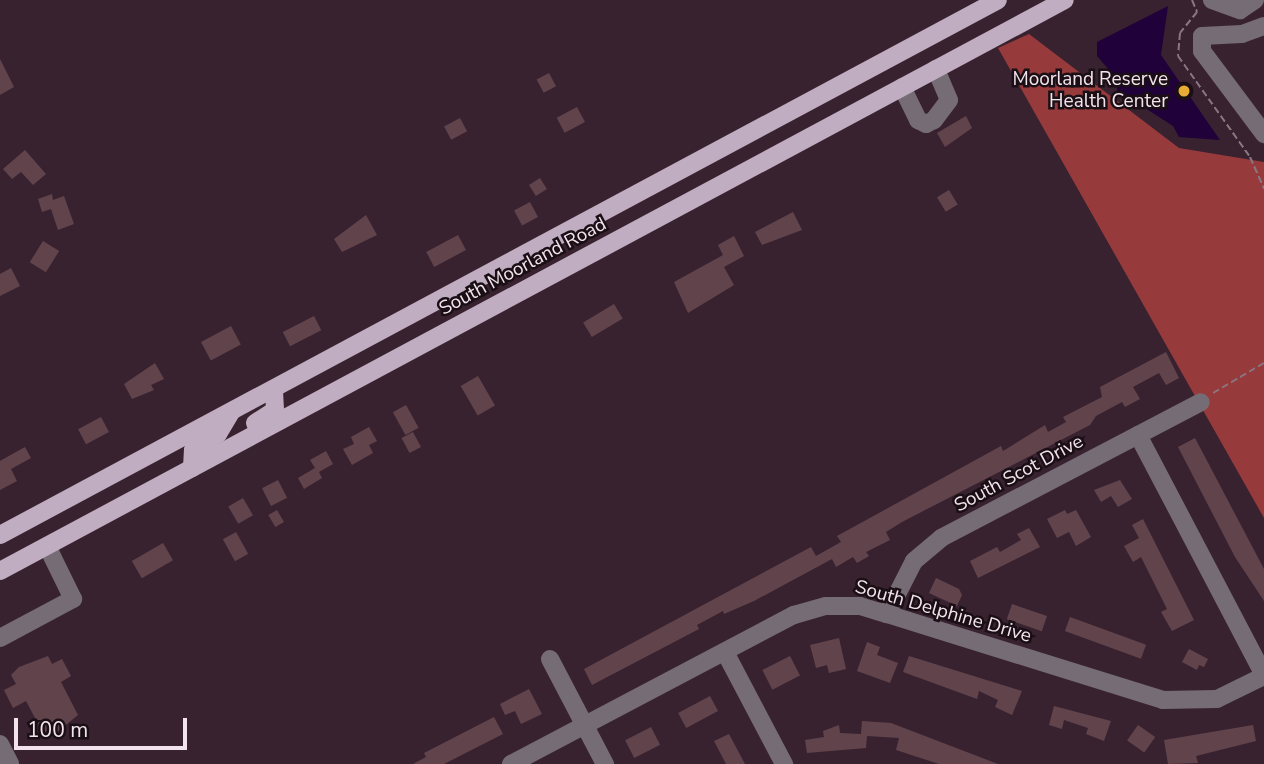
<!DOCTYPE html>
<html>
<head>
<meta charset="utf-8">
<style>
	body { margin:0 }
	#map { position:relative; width:1264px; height:764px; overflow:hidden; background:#392230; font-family:"Nunito Sans",sans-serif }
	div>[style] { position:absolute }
	.forest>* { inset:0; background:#973a3b }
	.water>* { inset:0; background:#210139 }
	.building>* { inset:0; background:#61444b; transform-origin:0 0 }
	.path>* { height:2px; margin-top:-1px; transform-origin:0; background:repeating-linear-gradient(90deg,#8a7682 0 7px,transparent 0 10.5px) }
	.minor>* { height:18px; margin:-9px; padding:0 9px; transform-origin:9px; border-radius:9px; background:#756c75 }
	.major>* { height:18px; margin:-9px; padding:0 9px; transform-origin:9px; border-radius:9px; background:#c0adc1 }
	.dots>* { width:19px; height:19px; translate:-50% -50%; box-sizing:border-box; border:4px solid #1a0f15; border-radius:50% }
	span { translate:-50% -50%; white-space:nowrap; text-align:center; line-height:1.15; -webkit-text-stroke:5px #1a0f15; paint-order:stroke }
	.poi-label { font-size:19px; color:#f3e3ec }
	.right { translate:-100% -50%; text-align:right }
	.street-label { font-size:19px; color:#f3e3ec }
	.scale { position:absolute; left:14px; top:718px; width:173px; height:32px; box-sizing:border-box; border:4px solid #f3e3ec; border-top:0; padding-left:9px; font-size:21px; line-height:24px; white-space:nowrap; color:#f3e3ec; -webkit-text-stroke:5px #1a0f15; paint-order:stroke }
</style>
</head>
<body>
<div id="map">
	<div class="forest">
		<i style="clip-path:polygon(1029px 34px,1179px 148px,1264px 162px,1264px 518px,998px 48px)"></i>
	</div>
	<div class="water">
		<i style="clip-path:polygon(1168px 6px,1161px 55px,1220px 140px,1179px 137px,1173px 126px,1117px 90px,1115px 77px,1097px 56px,1097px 42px)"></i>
	</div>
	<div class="building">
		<i style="clip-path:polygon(0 59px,14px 87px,0 95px)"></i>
		<i style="left:549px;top:73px;width:15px;height:14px;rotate:62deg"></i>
		<i style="left:577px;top:107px;width:17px;height:23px;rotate:62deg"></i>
		<i style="clip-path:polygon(966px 116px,972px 128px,945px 147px,937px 133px)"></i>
		<i style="left:460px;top:118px;width:15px;height:18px;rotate:62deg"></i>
		<i style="clip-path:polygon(25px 150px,46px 174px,33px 185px,21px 172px,12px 179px,3px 169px)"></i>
		<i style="left:540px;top:178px;width:13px;height:13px;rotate:58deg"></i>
		<i style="left:949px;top:190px;width:17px;height:14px;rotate:59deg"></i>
		<i style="clip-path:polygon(52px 194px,53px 200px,64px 196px,74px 224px,58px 230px,51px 209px,42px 212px,38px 199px)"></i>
		<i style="left:530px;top:202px;width:17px;height:18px;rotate:62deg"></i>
		<i style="clip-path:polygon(793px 212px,802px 230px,762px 245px,755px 232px)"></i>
		<i style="clip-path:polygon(366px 215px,377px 235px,342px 252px,334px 239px)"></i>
		<i style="left:458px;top:235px;width:17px;height:36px;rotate:62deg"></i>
		<i style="clip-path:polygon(734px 236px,744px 256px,724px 267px,734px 285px,688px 313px,674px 282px,723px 255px,718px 245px)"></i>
		<i style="left:43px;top:241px;width:19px;height:25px;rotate:32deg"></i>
		<i style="clip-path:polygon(11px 268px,20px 286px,0 296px,0 274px)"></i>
		<i style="left:614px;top:304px;width:17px;height:36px;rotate:59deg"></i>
		<i style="left:314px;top:316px;width:16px;height:35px;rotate:63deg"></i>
		<i style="left:231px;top:326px;width:21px;height:34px;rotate:62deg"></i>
		<i style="clip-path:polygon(1166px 352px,1179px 378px,1166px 385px,1159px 373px,1133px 387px,1140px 399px,1125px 407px,1122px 402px,1096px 416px,1090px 425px,902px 522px,886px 532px,890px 540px,866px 552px,869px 556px,857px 563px,853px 557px,836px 567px,832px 559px,754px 601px,724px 614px,723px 611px,697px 625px,699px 629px,592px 685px,584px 669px,811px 547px,816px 556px,841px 542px,837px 536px,1001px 446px,1003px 451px,1045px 425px,1048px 432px,1066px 422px,1063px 417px,1102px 397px,1100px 387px)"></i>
		<i style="clip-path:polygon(155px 363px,164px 379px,151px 385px,154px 390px,132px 399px,124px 384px)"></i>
		<i style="left:478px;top:376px;width:34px;height:20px;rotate:60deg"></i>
		<i style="left:406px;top:405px;width:26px;height:15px;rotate:61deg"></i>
		<i style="left:101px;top:417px;width:17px;height:26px;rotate:62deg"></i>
		<i style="clip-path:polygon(369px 427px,377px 441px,369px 445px,373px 453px,352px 465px,343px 449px,354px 444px,351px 437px)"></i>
		<i style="left:413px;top:432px;width:17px;height:13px;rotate:62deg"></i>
		<i style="clip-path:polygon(1195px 438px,1264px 569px,1264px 601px,1235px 557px,1178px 447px)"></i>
		<i style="clip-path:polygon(25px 447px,31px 458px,11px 469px,17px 481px,0 490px,0 461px)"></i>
		<i style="clip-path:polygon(326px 451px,333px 464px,319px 472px,322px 478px,304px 489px,298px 478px,315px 468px,310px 460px)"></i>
		<i style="left:278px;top:480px;width:20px;height:18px;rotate:63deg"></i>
		<i style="clip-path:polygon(1120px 480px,1132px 499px,1118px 507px,1111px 496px,1101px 502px,1094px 490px)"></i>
		<i style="left:243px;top:498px;width:20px;height:17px;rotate:60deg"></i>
		<i style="left:277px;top:510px;width:14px;height:10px;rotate:60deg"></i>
		<i style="clip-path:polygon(1065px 510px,1067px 514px,1076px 510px,1091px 537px,1076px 546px,1069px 532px,1057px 538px,1047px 519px)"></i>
		<i style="clip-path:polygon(1143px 519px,1194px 620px,1172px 631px,1161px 612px,1167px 609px,1141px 557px,1133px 562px,1124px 546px,1139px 538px,1132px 525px)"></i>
		<i style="clip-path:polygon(1029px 528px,1040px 547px,978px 578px,970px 561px,997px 547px,1000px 552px,1021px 540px,1017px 534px)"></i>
		<i style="left:236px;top:532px;width:25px;height:15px;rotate:61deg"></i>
		<i style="left:163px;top:543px;width:20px;height:36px;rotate:60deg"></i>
		<i style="clip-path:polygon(936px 578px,959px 589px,962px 595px,957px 606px,929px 593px)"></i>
		<i style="left:1012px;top:604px;width:37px;height:16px;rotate:19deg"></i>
		<i style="left:1070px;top:617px;width:81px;height:15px;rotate:20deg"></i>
		<i style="clip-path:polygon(839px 638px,846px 669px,829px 673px,827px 665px,816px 668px,810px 645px)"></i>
		<i style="clip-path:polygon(867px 642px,880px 647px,877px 655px,898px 663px,890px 683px,857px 671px)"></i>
		<i style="clip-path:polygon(1189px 649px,1208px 659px,1204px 667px,1199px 665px,1197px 670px,1182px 662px)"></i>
		<i style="clip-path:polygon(48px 656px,52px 664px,62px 659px,71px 676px,61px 682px,78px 715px,56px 733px,53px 728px,43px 733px,26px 701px,13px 708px,4px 690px,16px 684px,11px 675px,19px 667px)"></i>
		<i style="left:790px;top:656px;width:22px;height:31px;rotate:63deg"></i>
		<i style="clip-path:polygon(909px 656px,1022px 691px,1012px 715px,995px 707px,998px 700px,979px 691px,977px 699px,903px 672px)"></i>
		<i style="clip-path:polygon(529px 689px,542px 714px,521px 724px,515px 711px,505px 715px,500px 704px)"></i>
		<i style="left:710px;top:696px;width:17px;height:36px;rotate:62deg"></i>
		<i style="clip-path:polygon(1054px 706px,1111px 721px,1104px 741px,1086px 734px,1088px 728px,1064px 720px,1062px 729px,1049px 725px)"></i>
		<i style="clip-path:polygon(494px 717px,503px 734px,444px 764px,413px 764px,426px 757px,424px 753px)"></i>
		<i style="clip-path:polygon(862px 721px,891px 723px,998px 764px,939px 764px,896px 750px,899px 738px,867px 736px,866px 748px,807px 753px,805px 740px,824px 737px,823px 731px,839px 725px,840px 733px,861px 734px)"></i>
		<i style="left:1138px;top:725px;width:21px;height:19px;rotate:35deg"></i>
		<i style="clip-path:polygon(1253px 725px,1256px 741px,1196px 756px,1198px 763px,1168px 764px,1164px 740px)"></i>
		<i style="left:651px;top:727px;width:20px;height:29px;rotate:63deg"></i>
		<i style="clip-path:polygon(729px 734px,745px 764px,726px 764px,714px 741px)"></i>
	</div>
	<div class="path">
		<i style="left:1192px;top:0;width:13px;rotate:67deg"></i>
		<i style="left:1197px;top:12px;width:27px;rotate:129deg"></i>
		<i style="left:1180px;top:33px;width:23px;rotate:95deg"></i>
		<i style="left:1178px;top:56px;width:124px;rotate:54.5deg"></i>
		<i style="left:1250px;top:157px;width:35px;rotate:66deg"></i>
		<i style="left:1213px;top:393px;width:59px;rotate:-30.5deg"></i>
	</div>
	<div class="minor">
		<i style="left:1212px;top:0;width:30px;rotate:20deg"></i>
		<i style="left:1240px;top:10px;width:18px;rotate:-34deg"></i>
		<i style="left:1264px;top:26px;width:23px;rotate:160deg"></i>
		<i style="left:1242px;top:34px;width:40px;rotate:177.1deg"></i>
		<i style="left:1202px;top:36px;width:15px;rotate:90deg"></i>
		<i style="left:1202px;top:51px;width:104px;rotate:53.2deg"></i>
		<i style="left:902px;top:87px;width:37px;rotate:64deg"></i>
		<i style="left:918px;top:120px;width:9px;rotate:27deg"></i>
		<i style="left:926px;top:124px;width:9px;rotate:-27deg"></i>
		<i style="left:934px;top:120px;width:25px;rotate:-53deg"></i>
		<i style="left:949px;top:100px;width:34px;rotate:-113deg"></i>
		<i style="left:1138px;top:435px;width:271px;rotate:62.3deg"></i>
		<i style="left:887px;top:614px;width:59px;rotate:-63deg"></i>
		<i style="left:914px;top:561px;width:35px;rotate:-40deg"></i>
		<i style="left:941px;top:538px;width:293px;rotate:-27.6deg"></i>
		<i style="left:0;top:638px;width:83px;rotate:-28.1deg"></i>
		<i style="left:73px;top:599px;width:59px;rotate:-116.1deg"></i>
		<i style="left:725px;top:652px;width:127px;rotate:62.2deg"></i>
		<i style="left:550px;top:659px;width:119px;rotate:62.4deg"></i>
		<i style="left:0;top:744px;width:22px;rotate:63deg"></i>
		<i style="left:511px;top:764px;width:320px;rotate:-27.8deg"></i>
		<i style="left:794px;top:615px;width:33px;rotate:-16deg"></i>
		<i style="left:826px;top:606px;width:34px"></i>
		<i style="left:860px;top:606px;width:28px;rotate:17deg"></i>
		<i style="left:887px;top:614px;width:289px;rotate:17.3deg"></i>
		<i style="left:1163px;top:700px;width:54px;rotate:-1.1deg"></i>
		<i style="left:1217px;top:699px;width:52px;rotate:-26.1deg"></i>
	</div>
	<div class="major">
		<i style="left:255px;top:423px;width:24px;rotate:-33deg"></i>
		<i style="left:275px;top:410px;width:21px;rotate:-93deg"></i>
		<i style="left:192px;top:468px;width:18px;rotate:-87deg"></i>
		<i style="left:193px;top:450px;width:30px;rotate:-33deg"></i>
		<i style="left:218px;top:434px;width:26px;rotate:-59deg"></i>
		<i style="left:0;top:535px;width:1132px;rotate:-28.19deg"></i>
		<i style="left:0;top:571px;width:1208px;rotate:-28.2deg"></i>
	</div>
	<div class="dots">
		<i style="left:1184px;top:91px;background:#e6ac36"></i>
	</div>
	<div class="poi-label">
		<span class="right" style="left:1168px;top:91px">Moorland Reserve<br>Health Center</span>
	</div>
	<div class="street-label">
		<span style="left:523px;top:267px;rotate:-28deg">South Moorland Road</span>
		<span style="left:1019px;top:474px;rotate:-28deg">South Scot Drive</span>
		<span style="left:943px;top:612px;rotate:16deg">South Delphine Drive</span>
	</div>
	<div class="scale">100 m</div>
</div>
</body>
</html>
